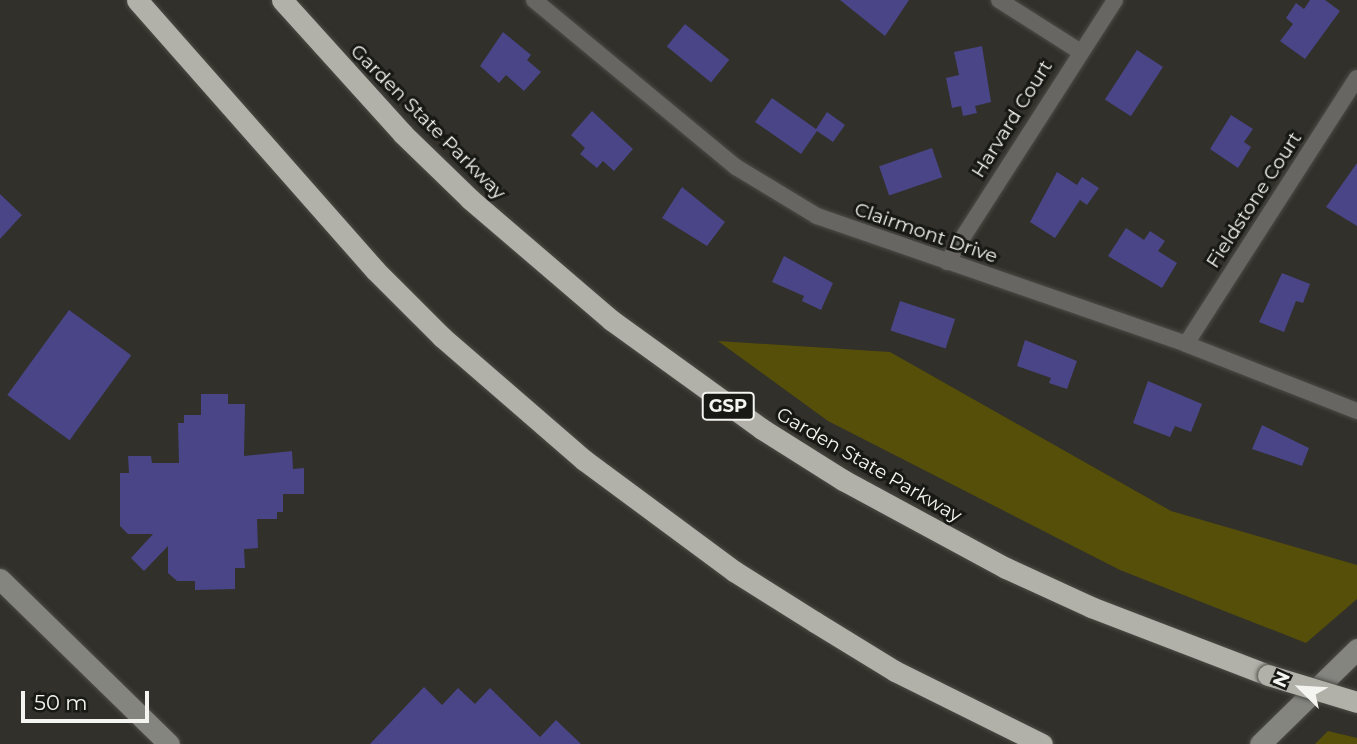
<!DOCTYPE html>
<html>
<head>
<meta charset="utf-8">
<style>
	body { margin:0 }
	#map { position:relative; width:1357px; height:744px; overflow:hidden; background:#31302a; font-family:Montserrat,sans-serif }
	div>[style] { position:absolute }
	.green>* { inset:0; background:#564f09 }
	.building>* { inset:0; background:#494586; transform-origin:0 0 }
	.roads { filter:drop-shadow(0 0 2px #4c4b46) drop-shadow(0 0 2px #4c4b46) }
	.street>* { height:16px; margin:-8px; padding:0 8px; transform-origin:8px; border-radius:8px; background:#676663 }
	.secondary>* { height:21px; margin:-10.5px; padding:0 10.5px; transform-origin:10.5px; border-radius:10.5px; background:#858580 }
	.highway>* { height:21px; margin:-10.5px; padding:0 10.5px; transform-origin:10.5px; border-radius:10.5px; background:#b1b1a9 }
	.bridges { filter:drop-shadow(0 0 2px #4c4b46) drop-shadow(0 0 2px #4c4b46) }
	.highway-bridge>* { height:21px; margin:-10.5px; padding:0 10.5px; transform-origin:10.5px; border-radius:10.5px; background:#b1b1a9 }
	span { translate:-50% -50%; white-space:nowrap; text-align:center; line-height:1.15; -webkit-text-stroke:6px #181815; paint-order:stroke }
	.shield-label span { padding:2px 5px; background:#181815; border:2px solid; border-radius:5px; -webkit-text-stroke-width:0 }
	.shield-label { font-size:18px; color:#f4f4f0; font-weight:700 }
	.street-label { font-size:19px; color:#f4f4f0 }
	.north { position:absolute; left:1266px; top:653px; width:70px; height:70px; -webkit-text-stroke:5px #181815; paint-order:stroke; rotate:294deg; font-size:19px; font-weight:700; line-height:28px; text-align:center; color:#f4f4f0 }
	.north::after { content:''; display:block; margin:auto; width:24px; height:32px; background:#f4f4f0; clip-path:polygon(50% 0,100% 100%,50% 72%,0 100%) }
	.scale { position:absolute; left:21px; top:691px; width:128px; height:32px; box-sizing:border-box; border:4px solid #f4f4f0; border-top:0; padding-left:9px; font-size:21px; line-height:24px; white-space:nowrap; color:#f4f4f0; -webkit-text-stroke:5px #181815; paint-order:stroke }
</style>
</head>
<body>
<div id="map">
	<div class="green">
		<i style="clip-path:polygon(718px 341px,890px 352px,1171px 511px,1357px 565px,1357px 599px,1306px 643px,1120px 570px,828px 421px)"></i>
		<i style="clip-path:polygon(1328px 731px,1357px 738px,1357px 744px,1315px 744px)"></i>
	</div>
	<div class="building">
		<i style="clip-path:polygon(840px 0,909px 0,885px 36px)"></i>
		<i style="clip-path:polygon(1310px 0,1325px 0,1340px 11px,1305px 59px,1280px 41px,1293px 24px,1286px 18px,1296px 3px,1304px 9px)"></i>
		<i style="left:685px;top:24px;width:57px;height:29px;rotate:39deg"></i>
		<i style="clip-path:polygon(503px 32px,531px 55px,527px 60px,541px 72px,524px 91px,506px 75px,499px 83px,480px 66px)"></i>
		<i style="clip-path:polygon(982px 46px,991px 102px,975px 106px,977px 113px,963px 116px,961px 106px,952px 108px,946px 78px,959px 75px,954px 52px)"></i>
		<i style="left:1137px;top:50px;width:31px;height:59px;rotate:33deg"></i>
		<i style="clip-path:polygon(772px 98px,816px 129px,827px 112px,845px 125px,833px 142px,817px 131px,801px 154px,755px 122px)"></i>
		<i style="clip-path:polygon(592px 111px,633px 149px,614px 171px,603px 161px,597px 168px,580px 154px,585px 148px,571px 135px)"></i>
		<i style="clip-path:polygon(1231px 115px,1253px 129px,1244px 142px,1251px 147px,1238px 168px,1210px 149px)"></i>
		<i style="left:932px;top:148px;width:31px;height:56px;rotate:71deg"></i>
		<i style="clip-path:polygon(1357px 163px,1357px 226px,1326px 207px)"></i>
		<i style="clip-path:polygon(1057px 172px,1077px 185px,1082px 177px,1099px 188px,1087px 205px,1080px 200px,1055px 238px,1030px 222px)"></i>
		<i style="clip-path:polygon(682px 187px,725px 222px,707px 246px,662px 218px)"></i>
		<i style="clip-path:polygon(0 194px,22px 215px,0 239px)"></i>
		<i style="clip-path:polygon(1126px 228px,1144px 240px,1150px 231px,1165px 241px,1158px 251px,1177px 263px,1162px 288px,1108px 256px)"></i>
		<i style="clip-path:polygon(784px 256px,833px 283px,821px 310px,802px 301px,804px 296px,772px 282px)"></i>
		<i style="clip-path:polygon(1282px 273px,1310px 284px,1303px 303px,1296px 301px,1284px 332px,1259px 322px)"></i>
		<i style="left:900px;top:301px;width:58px;height:31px;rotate:18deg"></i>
		<i style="left:69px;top:310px;width:77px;height:105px;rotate:36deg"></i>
		<i style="clip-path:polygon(1025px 340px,1077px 361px,1067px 389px,1049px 383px,1051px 378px,1017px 366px)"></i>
		<i style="clip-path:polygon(1148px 381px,1202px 404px,1191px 432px,1175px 426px,1170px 437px,1133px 423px)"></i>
		<i style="clip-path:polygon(201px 394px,228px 394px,228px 404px,245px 404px,244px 456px,292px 451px,293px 469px,304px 468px,304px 494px,283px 494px,283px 512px,277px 512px,277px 519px,257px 519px,258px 548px,244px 549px,245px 568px,235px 568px,235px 589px,195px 590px,195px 581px,177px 581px,168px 573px,168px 546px,144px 571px,131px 558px,153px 534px,128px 534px,120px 526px,120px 473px,129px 473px,128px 456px,151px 456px,152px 463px,179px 463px,178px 423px,184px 423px,184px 415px,201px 415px)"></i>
		<i style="clip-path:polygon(1262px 425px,1309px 448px,1302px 466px,1252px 449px)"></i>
		<i style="clip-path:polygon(424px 687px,442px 705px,458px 688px,475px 704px,490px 688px,540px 737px,556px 720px,581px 744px,370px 744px)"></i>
	</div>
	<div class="roads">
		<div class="street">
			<i style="left:534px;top:0;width:262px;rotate:39.6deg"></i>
			<i style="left:736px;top:167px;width:95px;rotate:31.2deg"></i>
			<i style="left:817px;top:216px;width:391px;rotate:19.1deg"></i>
			<i style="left:1186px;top:344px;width:184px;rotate:21.4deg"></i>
			<i style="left:999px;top:0;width:95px;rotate:32.5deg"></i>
			<i style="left:947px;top:262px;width:311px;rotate:-57.3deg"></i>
			<i style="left:1186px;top:344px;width:316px;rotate:-57.3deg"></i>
		</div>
		<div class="secondary">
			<i style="left:0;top:579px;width:236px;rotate:44.3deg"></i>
			<i style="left:1260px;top:744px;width:136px;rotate:-44.4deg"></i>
		</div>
		<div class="highway">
			<i style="left:137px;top:0;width:361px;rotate:48.6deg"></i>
			<i style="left:376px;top:271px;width:93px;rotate:45deg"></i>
			<i style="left:442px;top:337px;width:188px;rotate:40.9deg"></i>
			<i style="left:584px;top:460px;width:187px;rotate:36.5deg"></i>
			<i style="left:734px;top:571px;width:96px;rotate:32.2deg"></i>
			<i style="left:815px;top:622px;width:94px;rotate:31.5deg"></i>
			<i style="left:895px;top:671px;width:164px;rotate:26.4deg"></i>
			<i style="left:282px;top:0;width:181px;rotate:47.9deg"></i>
			<i style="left:403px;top:134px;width:93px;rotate:44.1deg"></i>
			<i style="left:470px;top:199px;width:186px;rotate:40.6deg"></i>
			<i style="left:611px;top:320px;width:186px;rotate:35.8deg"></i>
			<i style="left:762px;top:429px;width:96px;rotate:32.2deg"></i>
			<i style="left:843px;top:480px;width:185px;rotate:28.4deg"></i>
			<i style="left:1006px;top:568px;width:94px;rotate:24.6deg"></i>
			<i style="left:1091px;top:607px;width:190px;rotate:21deg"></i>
		</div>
	</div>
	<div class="bridges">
		<div class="highway-bridge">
			<i style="left:1268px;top:675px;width:93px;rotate:16.9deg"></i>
		</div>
	</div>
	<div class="shield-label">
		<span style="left:728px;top:406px">GSP</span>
	</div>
	<div class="street-label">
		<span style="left:1012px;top:119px;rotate:-58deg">Harvard Court</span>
		<span style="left:428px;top:122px;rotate:45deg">Garden State Parkway</span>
		<span style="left:1254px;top:200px;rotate:-57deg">Fieldstone Court</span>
		<span style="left:926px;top:233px;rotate:19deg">Clairmont Drive</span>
		<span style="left:869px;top:465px;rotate:30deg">Garden State Parkway</span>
	</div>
	<div class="north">N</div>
	<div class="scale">50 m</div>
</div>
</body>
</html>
